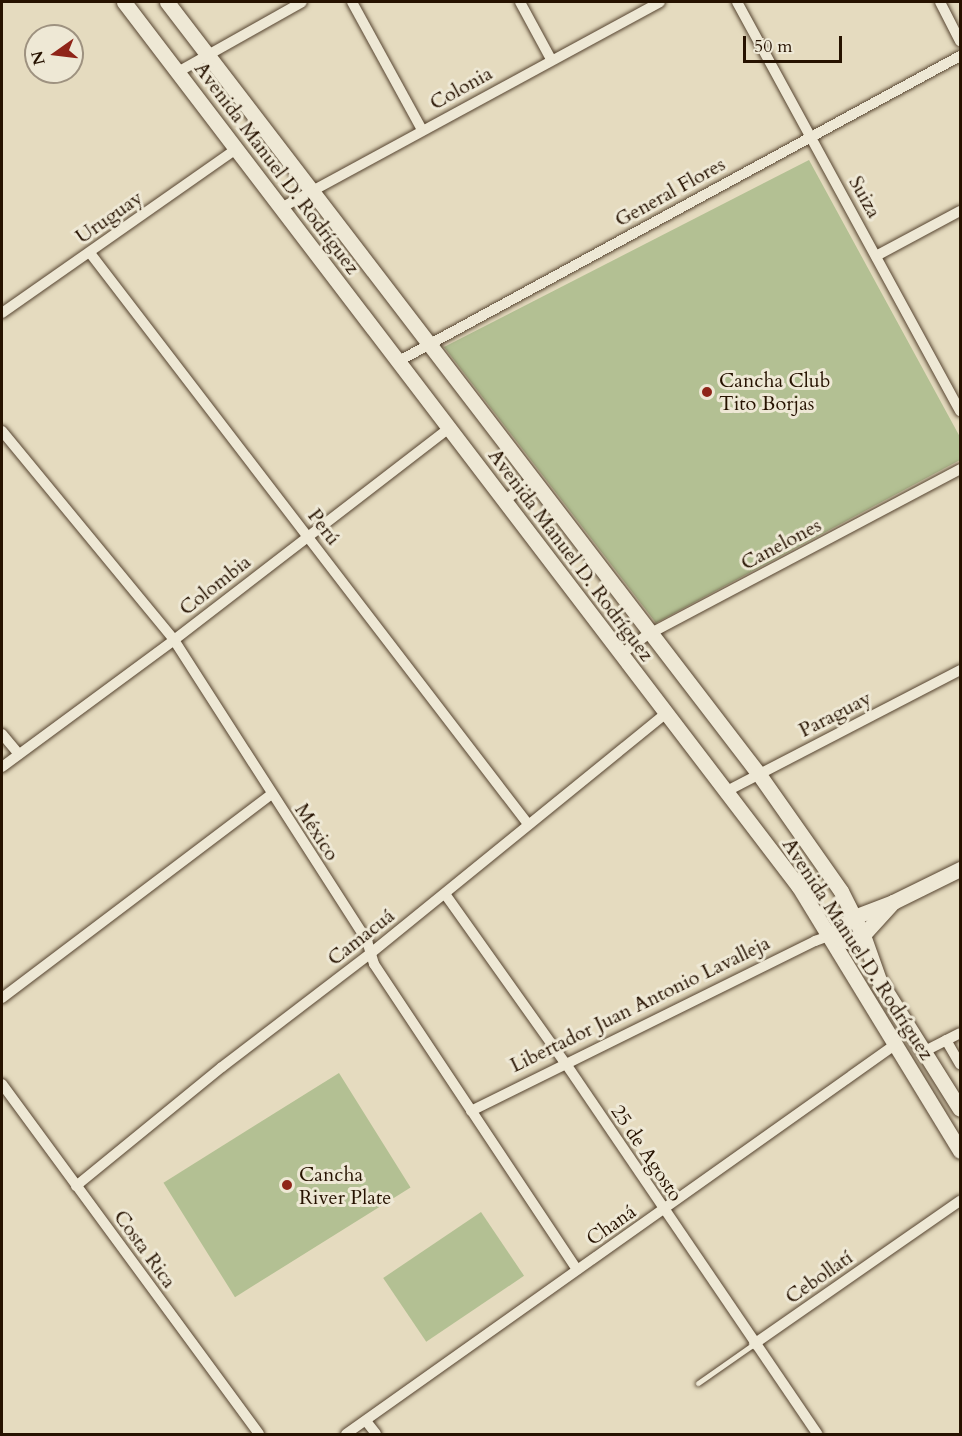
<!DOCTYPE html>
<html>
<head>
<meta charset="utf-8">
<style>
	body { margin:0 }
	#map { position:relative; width:962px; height:1436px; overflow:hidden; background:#e5dbbf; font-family:Cardo,serif }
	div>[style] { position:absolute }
	.green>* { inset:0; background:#b3c093; transform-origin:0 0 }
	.roads { filter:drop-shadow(0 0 2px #564430) drop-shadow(0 0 2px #564430) }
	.lane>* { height:5px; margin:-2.5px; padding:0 2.5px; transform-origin:2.5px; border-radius:2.5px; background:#eee8d5 }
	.street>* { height:10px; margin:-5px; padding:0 5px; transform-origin:5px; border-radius:5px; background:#eee8d5 }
	.secondary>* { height:15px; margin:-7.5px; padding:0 7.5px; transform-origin:7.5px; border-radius:7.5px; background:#eee8d5 }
	.dots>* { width:16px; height:16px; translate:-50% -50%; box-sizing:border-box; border:3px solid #eee8d5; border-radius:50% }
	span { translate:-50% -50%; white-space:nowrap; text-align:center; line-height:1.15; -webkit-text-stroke:6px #eee8d5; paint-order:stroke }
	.street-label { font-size:20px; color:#261200 }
	.poi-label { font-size:20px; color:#261200 }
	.left { translate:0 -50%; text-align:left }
	.frame { position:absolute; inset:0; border:3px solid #261200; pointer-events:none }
	.north { position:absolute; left:24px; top:24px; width:60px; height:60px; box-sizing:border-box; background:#eee8d5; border:2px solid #9e9280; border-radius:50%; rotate:256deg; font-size:16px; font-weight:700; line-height:24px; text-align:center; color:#261200 }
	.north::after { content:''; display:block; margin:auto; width:21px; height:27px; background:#8f2418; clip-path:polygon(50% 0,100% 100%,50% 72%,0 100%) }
	.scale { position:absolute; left:743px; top:36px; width:99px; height:27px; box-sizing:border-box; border:3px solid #261200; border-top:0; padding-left:8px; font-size:18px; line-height:21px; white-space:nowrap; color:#261200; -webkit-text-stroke:4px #eee8d5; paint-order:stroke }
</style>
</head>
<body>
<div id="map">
	<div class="green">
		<i style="clip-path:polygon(809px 160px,960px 437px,960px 460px,656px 623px,444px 347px)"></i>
		<i style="left:339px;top:1073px;width:135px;height:207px;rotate:58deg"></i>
		<i style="left:481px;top:1212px;width:77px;height:118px;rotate:56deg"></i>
	</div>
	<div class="roads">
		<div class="lane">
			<i style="left:698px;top:1383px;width:68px;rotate:-34.9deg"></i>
		</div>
		<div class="street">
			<i style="left:352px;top:2px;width:146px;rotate:61.3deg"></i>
			<i style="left:520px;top:2px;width:65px;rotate:61.5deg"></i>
			<i style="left:737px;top:2px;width:466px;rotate:61.4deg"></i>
			<i style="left:940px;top:2px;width:44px;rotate:62.9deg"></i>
			<i style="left:178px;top:72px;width:142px;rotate:-29.4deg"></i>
			<i style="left:281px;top:208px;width:431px;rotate:-28.5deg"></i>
			<i style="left:90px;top:253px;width:720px;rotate:52.51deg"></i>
			<i style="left:876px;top:256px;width:95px;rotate:-28.2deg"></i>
			<i style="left:2px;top:313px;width:284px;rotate:-35deg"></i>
			<i style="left:397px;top:362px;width:641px;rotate:-28.52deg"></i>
			<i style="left:2px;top:431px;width:271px;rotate:50.5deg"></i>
			<i style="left:174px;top:640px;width:358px;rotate:57.3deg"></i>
			<i style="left:367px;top:941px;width:24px;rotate:73deg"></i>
			<i style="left:374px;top:964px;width:367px;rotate:56.4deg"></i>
			<i style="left:504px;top:501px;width:35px;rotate:-37deg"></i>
			<i style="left:621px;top:654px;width:34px;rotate:-36deg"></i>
			<i style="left:649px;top:634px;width:352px;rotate:-27.9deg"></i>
			<i style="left:2px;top:734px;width:26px;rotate:50deg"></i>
			<i style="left:2px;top:767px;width:214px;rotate:-36.4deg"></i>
			<i style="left:174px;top:640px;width:346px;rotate:-37.6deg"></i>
			<i style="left:727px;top:791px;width:263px;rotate:-27.4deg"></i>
			<i style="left:445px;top:894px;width:209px;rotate:54.6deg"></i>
			<i style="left:566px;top:1064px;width:447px;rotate:55.8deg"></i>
			<i style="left:2px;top:998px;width:338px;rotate:-37.1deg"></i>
			<i style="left:946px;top:1040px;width:28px;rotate:60deg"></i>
			<i style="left:925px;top:1051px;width:39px;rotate:-27deg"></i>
			<i style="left:2px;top:1084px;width:434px;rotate:53.7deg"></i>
			<i style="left:471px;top:1111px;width:384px;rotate:-26.3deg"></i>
			<i style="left:815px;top:941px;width:15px;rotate:-20deg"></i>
			<i style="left:76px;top:1186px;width:188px;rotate:-39.2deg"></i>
			<i style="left:222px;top:1067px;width:188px;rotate:-37.4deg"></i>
			<i style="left:371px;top:953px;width:380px;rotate:-39.1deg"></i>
			<i style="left:754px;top:1344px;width:251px;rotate:-34.8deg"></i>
			<i style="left:366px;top:1421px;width:16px;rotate:52deg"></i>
			<i style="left:346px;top:1434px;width:674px;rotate:-35.34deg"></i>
		</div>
		<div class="secondary">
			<i style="left:124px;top:2px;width:1113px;rotate:52.67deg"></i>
			<i style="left:799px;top:887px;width:309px;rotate:58.6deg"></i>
			<i style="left:167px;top:2px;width:971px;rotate:52.53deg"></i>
			<i style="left:758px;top:773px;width:144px;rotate:54.9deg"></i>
			<i style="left:841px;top:891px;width:49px;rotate:63.4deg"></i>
			<i style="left:863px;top:935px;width:48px;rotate:70.4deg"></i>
			<i style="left:879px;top:980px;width:152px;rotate:57.9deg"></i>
			<i style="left:893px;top:902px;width:45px;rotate:132.3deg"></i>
			<i style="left:863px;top:935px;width:16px;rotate:158deg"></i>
			<i style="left:848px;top:941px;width:20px;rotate:-165deg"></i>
			<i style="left:829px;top:936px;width:31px;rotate:-37deg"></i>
			<i style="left:854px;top:917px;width:42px;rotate:-21deg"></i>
			<i style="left:893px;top:902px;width:75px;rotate:-26.2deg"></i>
		</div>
	</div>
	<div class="dots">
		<i style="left:707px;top:392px;background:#8f2418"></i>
		<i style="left:287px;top:1185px;background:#8f2418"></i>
	</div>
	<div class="street-label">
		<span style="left:461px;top:88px;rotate:-29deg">Colonia</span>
		<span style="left:277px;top:168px;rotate:53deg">Avenida Manuel D. Rodríguez</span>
		<span style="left:670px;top:192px;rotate:-29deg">General Flores</span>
		<span style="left:865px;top:197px;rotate:61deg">Suiza</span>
		<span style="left:109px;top:217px;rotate:-35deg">Uruguay</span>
		<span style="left:324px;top:527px;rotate:53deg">Perú</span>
		<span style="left:781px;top:544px;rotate:-28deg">Canelones</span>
		<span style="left:571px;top:555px;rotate:53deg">Avenida Manuel D. Rodríguez</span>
		<span style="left:215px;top:585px;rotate:-38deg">Colombia</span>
		<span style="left:835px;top:714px;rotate:-27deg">Paraguay</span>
		<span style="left:317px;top:832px;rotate:57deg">México</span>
		<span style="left:361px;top:937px;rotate:-38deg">Camacuá</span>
		<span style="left:858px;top:949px;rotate:57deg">Avenida Manuel D. Rodríguez</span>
		<span style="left:640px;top:1004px;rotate:-26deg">Libertador Juan Antonio Lavalleja</span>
		<span style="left:647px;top:1153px;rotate:56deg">25 de Agosto</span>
		<span style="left:611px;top:1225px;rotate:-35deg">Chaná</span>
		<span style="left:145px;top:1249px;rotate:54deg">Costa Rica</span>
		<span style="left:819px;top:1277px;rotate:-35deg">Cebollatí</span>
	</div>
	<div class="poi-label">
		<span class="left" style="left:719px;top:392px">Cancha Club<br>Tito Borjas</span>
		<span class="left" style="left:299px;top:1186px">Cancha<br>River Plate</span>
	</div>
	<div class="frame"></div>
	<div class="north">N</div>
	<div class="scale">50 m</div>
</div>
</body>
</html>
